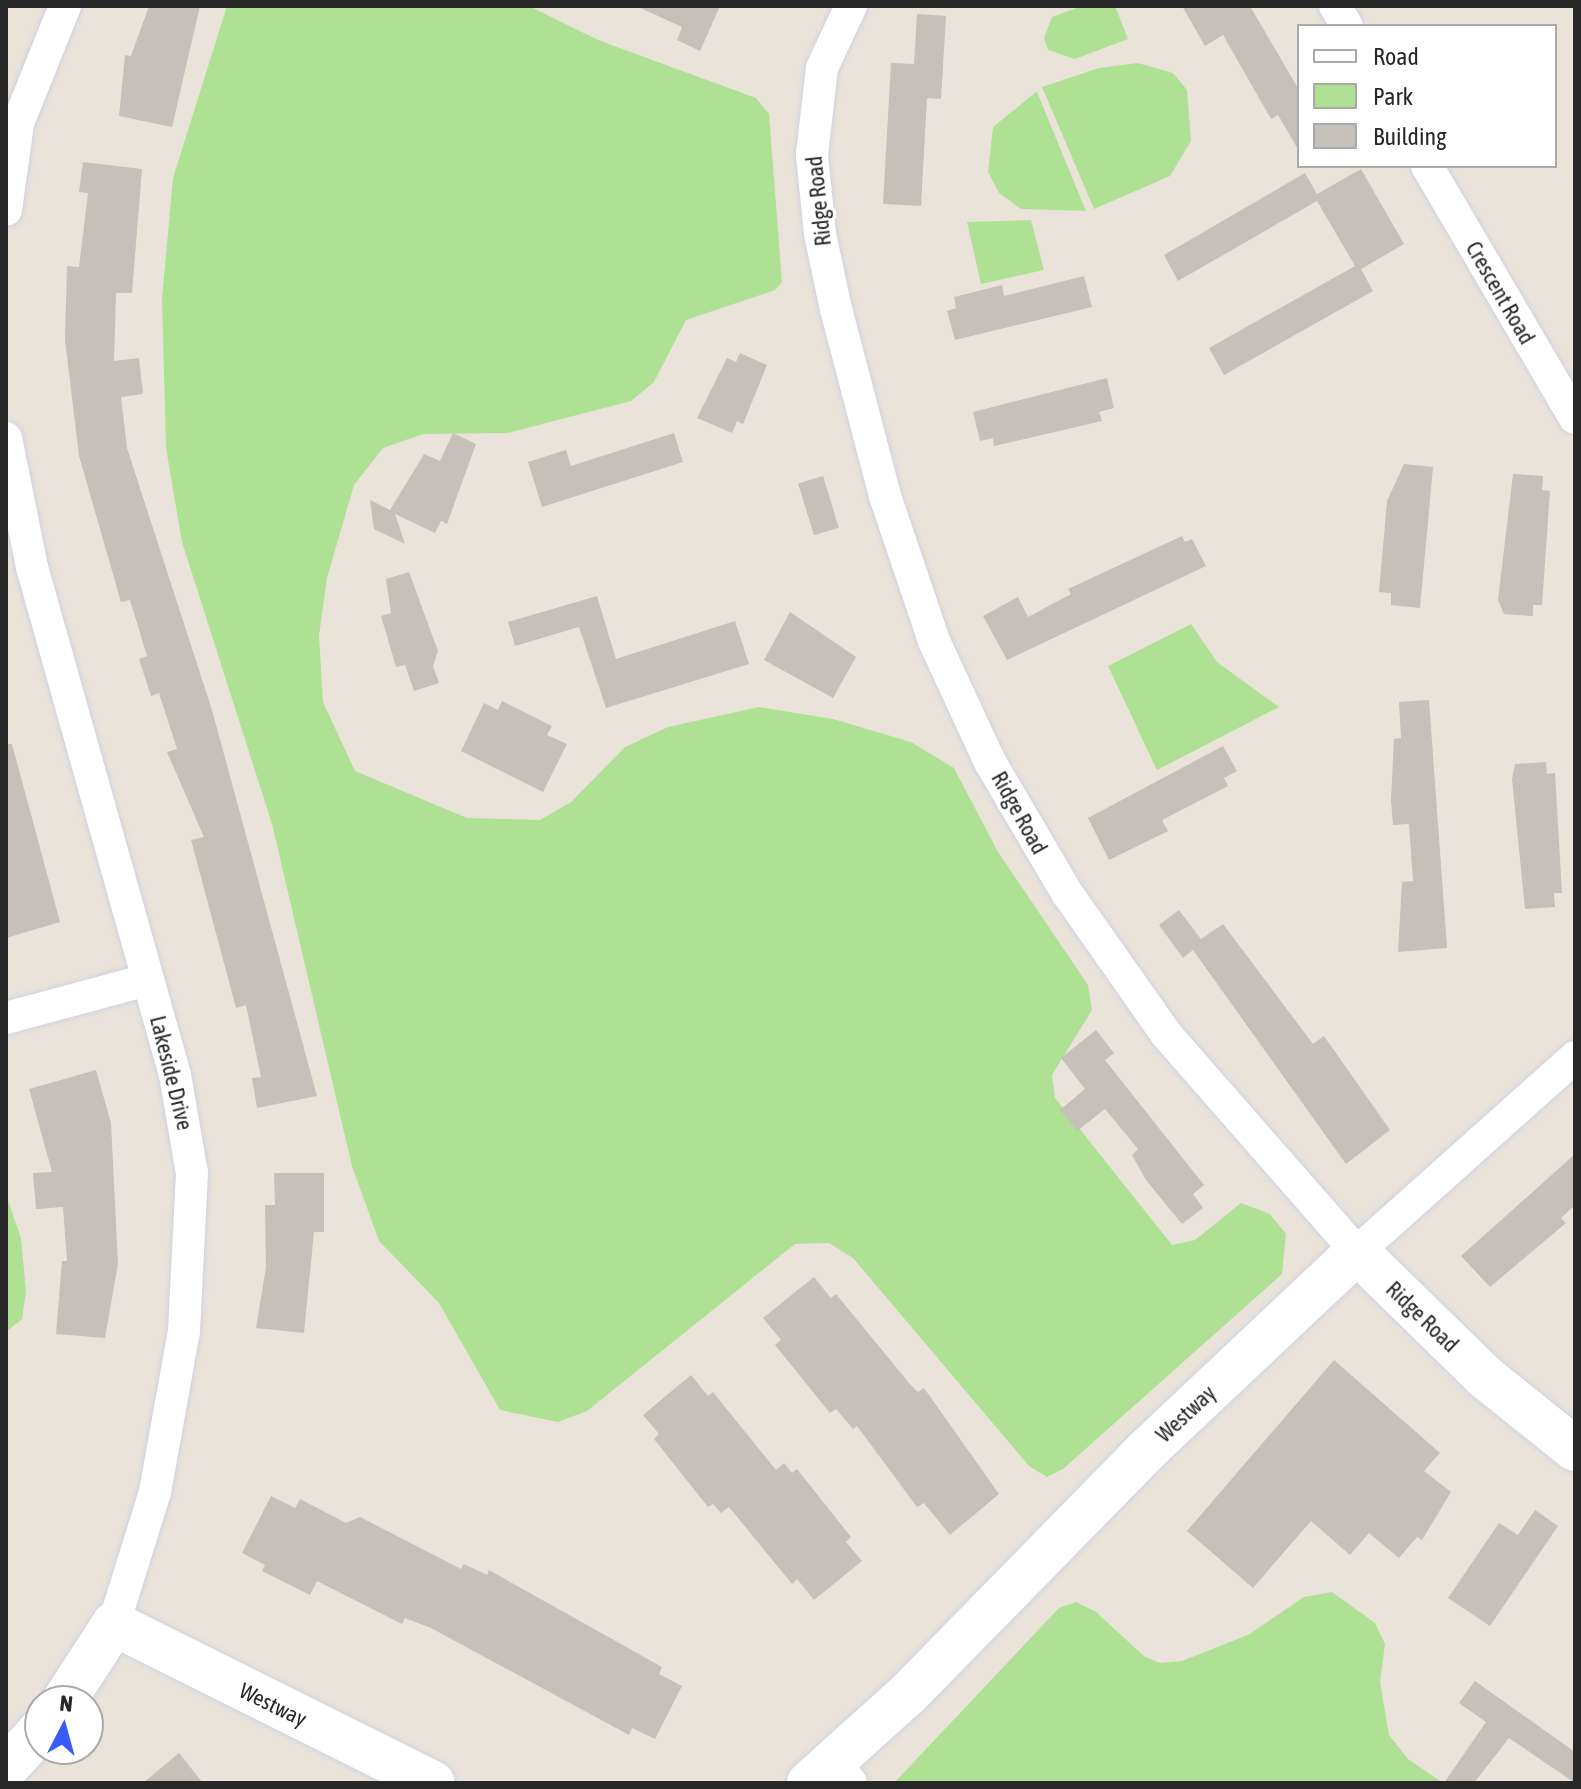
<!DOCTYPE html>
<html>
<head>
<meta charset="utf-8">
<style>
	body { margin:0 }
	#map { position:relative; width:1581px; height:1789px; overflow:hidden; background:#eae3d9; font-family:"Asap Condensed",sans-serif }
	div>[style] { position:absolute }
	.green>* { inset:0; background:#afe195 }
	.building>* { inset:0; background:#c5c0b9; transform-origin:0 0 }
	.roads { filter:drop-shadow(0 0 2px #ced2e1) drop-shadow(0 0 2px #ced2e1) }
	.street>* { height:32px; margin:-16px; padding:0 16px; transform-origin:16px; border-radius:16px; background:#fff }
	.secondary>* { height:44px; margin:-22px; padding:0 22px; transform-origin:22px; border-radius:22px; background:#fff }
	span { translate:-50% -50%; white-space:nowrap; text-align:center; line-height:1.15; -webkit-text-stroke:7px #fff; paint-order:stroke }
	.street-label { font-size:22px; color:#272727 }
	.frame { position:absolute; inset:0; border:8px solid #272727; pointer-events:none }
	.legend { position:absolute; left:1297px; top:24px; width:260px; height:144px; box-sizing:border-box; background:#fff; border:2px solid #a9a9a9; margin:0; padding:10px 14px; list-style:none; font-size:24px; color:#272727 }
	.legend li { display:flex; align-items:center; gap:16px; height:40px }
	.legend b { width:40px; border:2px solid #a9a9a9 }
	.north { position:absolute; left:24px; top:1685px; width:80px; height:80px; box-sizing:border-box; background:#fff; border:2px solid #a9a9a9; border-radius:50%; rotate:6deg; font-size:22px; font-weight:700; line-height:32px; text-align:center; color:#272727 }
	.north::after { content:''; display:block; margin:auto; width:28px; height:36px; background:#385cf7; clip-path:polygon(50% 0,100% 100%,50% 72%,0 100%) }
</style>
</head>
<body>
<div id="map">
	<div class="green">
		<i style="clip-path:polygon(227px 6px,529px 6px,598px 40px,756px 98px,769px 114px,782px 282px,775px 290px,686px 320px,654px 382px,631px 401px,508px 433px,423px 434px,383px 448px,354px 485px,327px 578px,319px 636px,323px 702px,355px 771px,467px 818px,540px 820px,571px 802px,625px 747px,668px 727px,759px 707px,833px 719px,911px 742px,954px 768px,998px 852px,1088px 985px,1092px 1010px,1052px 1075px,1055px 1098px,1172px 1245px,1195px 1240px,1241px 1203px,1270px 1214px,1286px 1234px,1282px 1274px,1063px 1469px,1047px 1477px,1029px 1466px,853px 1258px,829px 1243px,795px 1244px,587px 1411px,558px 1422px,500px 1410px,439px 1303px,379px 1241px,352px 1166px,272px 824px,182px 542px,166px 448px,162px 299px,173px 178px)"></i>
		<i style="clip-path:polygon(1082px 6px,1115px 6px,1128px 39px,1075px 59px,1048px 50px,1044px 38px,1052px 17px)"></i>
		<i style="clip-path:polygon(1138px 63px,1173px 73px,1187px 90px,1191px 141px,1170px 176px,1094px 209px,1042px 87px,1099px 68px)"></i>
		<i style="clip-path:polygon(1036px 92px,1037px 92px,1086px 211px,1021px 209px,999px 193px,988px 172px,993px 127px)"></i>
		<i style="clip-path:polygon(1031px 220px,1044px 270px,981px 284px,967px 222px)"></i>
		<i style="clip-path:polygon(1191px 624px,1217px 662px,1279px 707px,1157px 770px,1108px 666px)"></i>
		<i style="clip-path:polygon(6px 1195px,21px 1238px,26px 1291px,22px 1319px,6px 1332px)"></i>
		<i style="clip-path:polygon(1332px 1592px,1375px 1623px,1385px 1644px,1380px 1682px,1389px 1735px,1408px 1759px,1443px 1783px,894px 1783px,1059px 1608px,1076px 1602px,1096px 1612px,1145px 1657px,1161px 1663px,1182px 1661px,1248px 1635px,1304px 1597px)"></i>
	</div>
	<div class="building">
		<i style="clip-path:polygon(149px 6px,200px 6px,172px 127px,119px 116px,125px 55px,131px 56px)"></i>
		<i style="clip-path:polygon(636px 6px,720px 6px,700px 51px,677px 40px,682px 27px)"></i>
		<i style="clip-path:polygon(1182px 6px,1250px 6px,1299px 90px,1299px 151px,1278px 115px,1271px 119px,1223px 35px,1205px 46px)"></i>
		<i style="clip-path:polygon(917px 14px,946px 16px,941px 99px,927px 98px,921px 206px,883px 204px,891px 63px,914px 64px)"></i>
		<i style="clip-path:polygon(83px 162px,142px 169px,132px 293px,116px 293px,114px 361px,139px 358px,143px 394px,121px 397px,127px 448px,212px 710px,317px 1096px,257px 1108px,252px 1078px,261px 1077px,246px 1005px,236px 1008px,191px 840px,204px 837px,167px 752px,177px 749px,159px 693px,151px 696px,139px 659px,147px 656px,130px 600px,121px 602px,79px 456px,65px 340px,67px 266px,79px 267px,88px 193px,79px 192px)"></i>
		<i style="clip-path:polygon(1361px 169px,1404px 244px,1361px 269px,1373px 291px,1224px 375px,1209px 348px,1355px 266px,1317px 201px,1178px 281px,1164px 255px,1305px 173px,1317px 194px)"></i>
		<i style="clip-path:polygon(1084px 276px,1092px 307px,955px 340px,947px 311px,956px 308px,954px 297px,1002px 285px,1004px 296px)"></i>
		<i style="clip-path:polygon(740px 353px,767px 365px,743px 424px,737px 421px,732px 433px,697px 418px,727px 358px,736px 362px)"></i>
		<i style="clip-path:polygon(1107px 378px,1114px 408px,1099px 412px,1102px 421px,994px 446px,993px 438px,980px 441px,973px 412px)"></i>
		<i style="clip-path:polygon(453px 433px,476px 444px,447px 524px,441px 521px,435px 533px,395px 514px,405px 544px,374px 529px,370px 500px,390px 510px,424px 454px,440px 461px)"></i>
		<i style="clip-path:polygon(674px 433px,683px 462px,542px 507px,528px 462px,566px 450px,571px 466px)"></i>
		<i style="clip-path:polygon(1404px 464px,1433px 467px,1420px 608px,1391px 605px,1391px 593px,1379px 592px,1387px 501px)"></i>
		<i style="clip-path:polygon(1513px 474px,1543px 476px,1542px 490px,1550px 491px,1542px 605px,1533px 605px,1533px 616px,1504px 614px,1498px 600px)"></i>
		<i style="left:823px;top:476px;width:54px;height:26px;rotate:73deg"></i>
		<i style="clip-path:polygon(1182px 536px,1185px 542px,1192px 539px,1206px 566px,1007px 660px,983px 616px,1018px 597px,1028px 617px,1071px 594px,1068px 589px)"></i>
		<i style="clip-path:polygon(409px 572px,438px 651px,433px 666px,439px 683px,414px 691px,405px 665px,396px 667px,381px 616px,391px 613px,386px 579px)"></i>
		<i style="clip-path:polygon(597px 596px,616px 659px,735px 621px,749px 664px,606px 708px,579px 627px,515px 646px,508px 622px)"></i>
		<i style="clip-path:polygon(790px 612px,856px 657px,833px 698px,764px 660px)"></i>
		<i style="clip-path:polygon(1429px 700px,1447px 948px,1398px 952px,1402px 882px,1413px 881px,1409px 824px,1393px 825px,1391px 800px,1394px 739px,1401px 738px,1399px 702px)"></i>
		<i style="clip-path:polygon(502px 701px,552px 726px,547px 735px,567px 744px,543px 792px,461px 751px,484px 703px,498px 710px)"></i>
		<i style="clip-path:polygon(6px 744px,12px 744px,60px 922px,6px 938px)"></i>
		<i style="clip-path:polygon(1223px 746px,1237px 771px,1224px 778px,1228px 786px,1162px 820px,1168px 831px,1109px 860px,1088px 818px)"></i>
		<i style="clip-path:polygon(1546px 762px,1547px 774px,1555px 773px,1562px 893px,1554px 893px,1555px 907px,1525px 909px,1512px 779px,1515px 764px)"></i>
		<i style="clip-path:polygon(1179px 910px,1201px 939px,1223px 924px,1313px 1044px,1324px 1036px,1390px 1130px,1346px 1164px,1193px 950px,1183px 958px,1159px 925px)"></i>
		<i style="clip-path:polygon(1096px 1030px,1114px 1053px,1105px 1060px,1204px 1185px,1193px 1194px,1203px 1208px,1182px 1224px,1146px 1180px,1132px 1155px,1138px 1149px,1105px 1109px,1077px 1131px,1060px 1110px,1085px 1089px,1061px 1058px)"></i>
		<i style="clip-path:polygon(96px 1070px,111px 1123px,118px 1264px,105px 1338px,56px 1334px,62px 1261px,67px 1261px,63px 1207px,36px 1209px,33px 1173px,52px 1172px,29px 1089px)"></i>
		<i style="clip-path:polygon(1575px 1154px,1575px 1205px,1561px 1218px,1566px 1223px,1490px 1287px,1461px 1256px)"></i>
		<i style="clip-path:polygon(274px 1173px,324px 1173px,324px 1232px,314px 1232px,304px 1333px,256px 1328px,266px 1267px,265px 1205px,275px 1205px)"></i>
		<i style="clip-path:polygon(814px 1277px,831px 1298px,836px 1294px,909px 1383px,918px 1392px,924px 1388px,999px 1494px,950px 1535px,924px 1503px,917px 1507px,857px 1426px,853px 1429px,836px 1409px,830px 1413px,775px 1345px,781px 1340px,763px 1318px)"></i>
		<i style="clip-path:polygon(1334px 1360px,1440px 1453px,1424px 1471px,1451px 1492px,1422px 1540px,1417px 1537px,1399px 1558px,1369px 1533px,1350px 1555px,1311px 1521px,1253px 1588px,1187px 1531px)"></i>
		<i style="clip-path:polygon(691px 1375px,708px 1396px,713px 1392px,776px 1470px,784px 1463px,792px 1473px,797px 1469px,851px 1537px,846px 1542px,862px 1561px,814px 1600px,797px 1579px,792px 1584px,729px 1507px,721px 1513px,713px 1504px,708px 1507px,654px 1439px,659px 1434px,643px 1415px)"></i>
		<i style="clip-path:polygon(271px 1496px,295px 1508px,300px 1499px,346px 1523px,360px 1517px,461px 1569px,464px 1564px,487px 1575px,489px 1570px,662px 1667px,659px 1674px,682px 1686px,655px 1739px,632px 1728px,629px 1735px,431px 1628px,405px 1618px,402px 1624px,317px 1581px,310px 1595px,262px 1571px,265px 1565px,242px 1553px)"></i>
		<i style="clip-path:polygon(1535px 1510px,1558px 1526px,1490px 1626px,1448px 1598px,1499px 1523px,1518px 1535px)"></i>
		<i style="clip-path:polygon(1475px 1681px,1575px 1752px,1575px 1783px,1509px 1738px,1474px 1783px,1444px 1783px,1486px 1722px,1459px 1703px)"></i>
		<i style="clip-path:polygon(179px 1753px,203px 1783px,143px 1783px)"></i>
	</div>
	<div class="roads">
		<div class="street">
			<i style="left:851px;top:6px;width:68px;rotate:115.1deg"></i>
			<i style="left:822px;top:68px;width:88px;rotate:96.6deg"></i>
			<i style="left:812px;top:155px;width:79px;rotate:84.2deg"></i>
			<i style="left:820px;top:234px;width:77px;rotate:78deg"></i>
			<i style="left:836px;top:309px;width:193px;rotate:75.3deg"></i>
			<i style="left:885px;top:496px;width:153px;rotate:71.3deg"></i>
			<i style="left:934px;top:641px;width:133px;rotate:65.2deg"></i>
			<i style="left:990px;top:762px;width:152px;rotate:59.6deg"></i>
			<i style="left:1067px;top:893px;width:172px;rotate:54.9deg"></i>
			<i style="left:1166px;top:1034px;width:290px;rotate:48.8deg"></i>
			<i style="left:1357px;top:1252px;width:292px;rotate:-41.8deg"></i>
			<i style="left:1335px;top:6px;width:23px;rotate:59deg"></i>
			<i style="left:1427px;top:166px;width:292px;rotate:59.6deg"></i>
			<i style="left:6px;top:210px;width:88px;rotate:-82.1deg"></i>
			<i style="left:18px;top:123px;width:126px;rotate:-68.1deg"></i>
			<i style="left:6px;top:438px;width:132px;rotate:78.6deg"></i>
			<i style="left:32px;top:567px;width:528px;rotate:74.28deg"></i>
			<i style="left:175px;top:1075px;width:99px;rotate:80.2deg"></i>
			<i style="left:192px;top:1173px;width:158px;rotate:92.9deg"></i>
			<i style="left:184px;top:1331px;width:164px;rotate:100.2deg"></i>
			<i style="left:155px;top:1492px;width:138px;rotate:107.3deg"></i>
			<i style="left:6px;top:1018px;width:146px;rotate:-15.1deg"></i>
			<i style="left:836px;top:1763px;width:25px;rotate:53deg"></i>
		</div>
		<div class="secondary">
			<i style="left:64px;top:1701px;width:92px;rotate:-57deg"></i>
			<i style="left:114px;top:1624px;width:356px;rotate:26.5deg"></i>
			<i style="left:6px;top:1768px;width:50px;rotate:-47.4deg"></i>
			<i style="left:809px;top:1783px;width:133px;rotate:-42deg"></i>
			<i style="left:908px;top:1694px;width:344px;rotate:-45.6deg"></i>
			<i style="left:1149px;top:1448px;width:286px;rotate:-43.3deg"></i>
			<i style="left:1357px;top:1252px;width:179px;rotate:44.3deg"></i>
			<i style="left:1485px;top:1377px;width:115px;rotate:38.7deg"></i>
		</div>
	</div>
	<div class="street-label">
		<span style="left:819px;top:201px;rotate:-96deg">Ridge Road</span>
		<span style="left:1500px;top:293px;rotate:60deg">Crescent Road</span>
		<span style="left:1019px;top:813px;rotate:61deg">Ridge Road</span>
		<span style="left:171px;top:1073px;rotate:76deg">Lakeside Drive</span>
		<span style="left:1422px;top:1317px;rotate:44deg">Ridge Road</span>
		<span style="left:1186px;top:1414px;rotate:-43deg">Westway</span>
		<span style="left:273px;top:1705px;rotate:26deg">Westway</span>
	</div>
	<div class="frame"></div>
	<ul class="legend">
	<li><b style="height:10px;background:#fff"></b>Road</li>
	<li><b style="height:22px;background:#afe195"></b>Park</li>
	<li><b style="height:22px;background:#c5c0b9"></b>Building</li>
	</ul>
	<div class="north">N</div>
</div>
</body>
</html>
